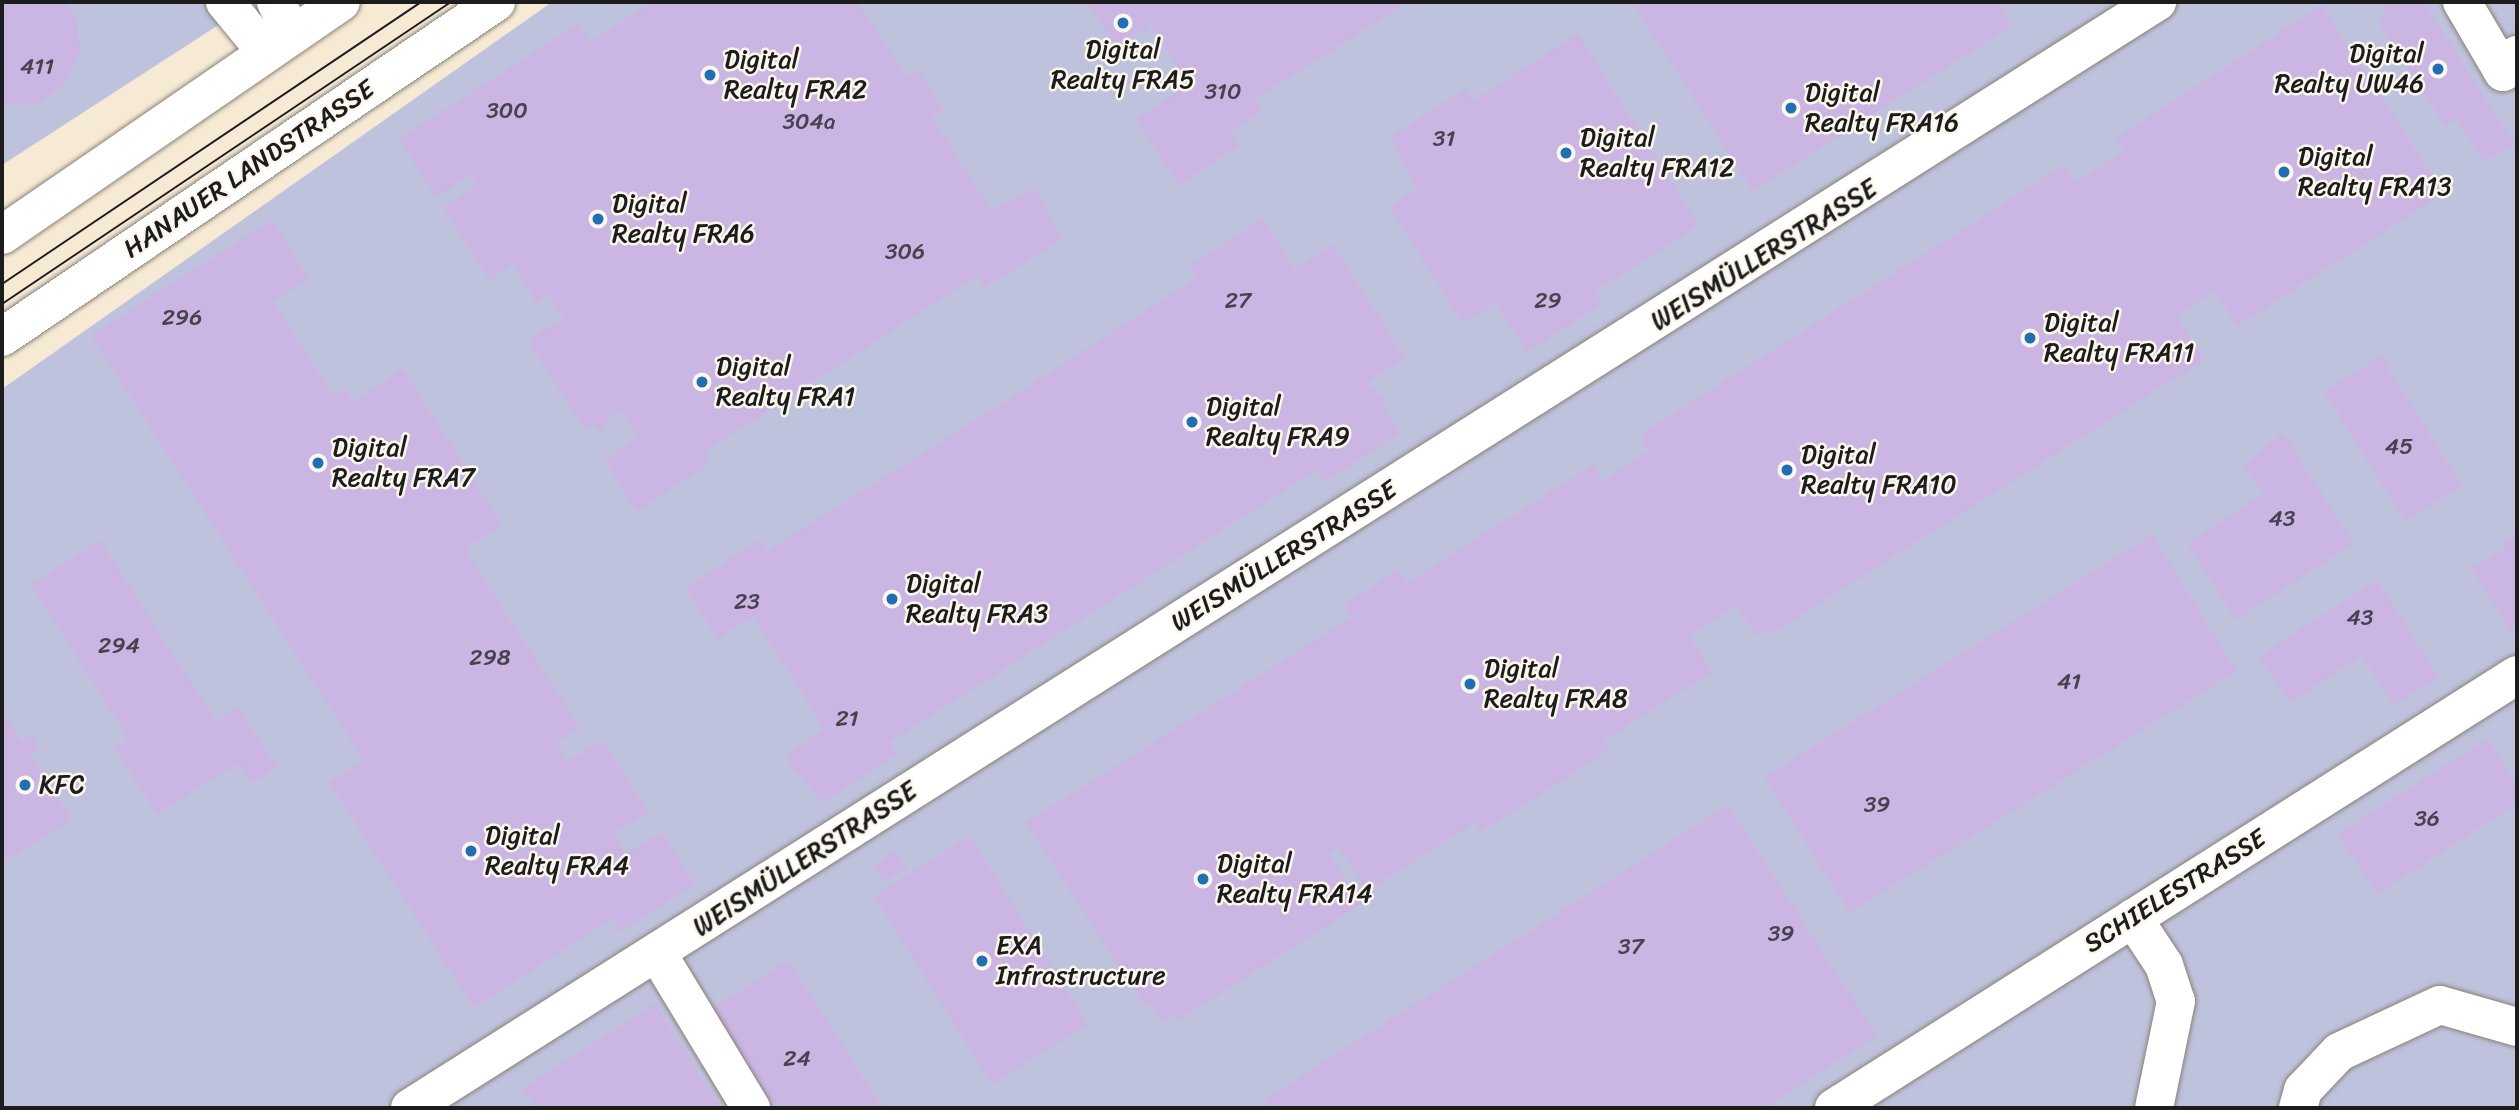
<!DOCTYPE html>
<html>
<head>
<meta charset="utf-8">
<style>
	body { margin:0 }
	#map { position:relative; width:2519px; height:1110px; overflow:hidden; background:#f6ead5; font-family:Sriracha,sans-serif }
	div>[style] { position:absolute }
	.industrial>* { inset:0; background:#bfc2dd }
	.building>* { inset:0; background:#cbb5e3; transform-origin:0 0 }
	.roads { filter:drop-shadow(0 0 2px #898378) drop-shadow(0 0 2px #898378) }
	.minor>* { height:38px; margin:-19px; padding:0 19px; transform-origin:19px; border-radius:19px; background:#fff }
	.major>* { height:38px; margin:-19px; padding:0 19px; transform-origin:19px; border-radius:19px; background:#fff }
	.tram>* { height:2px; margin:-1px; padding:0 1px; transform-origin:1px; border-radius:1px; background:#1c1c1c }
	.dots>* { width:19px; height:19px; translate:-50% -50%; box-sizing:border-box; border:4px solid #fbf7ec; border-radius:50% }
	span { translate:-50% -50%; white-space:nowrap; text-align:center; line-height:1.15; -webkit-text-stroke:5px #fbf7ec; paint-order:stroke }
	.number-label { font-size:23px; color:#48424e }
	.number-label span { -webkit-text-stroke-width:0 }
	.poi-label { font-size:26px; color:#1c1c1c }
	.right { translate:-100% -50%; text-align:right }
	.left { translate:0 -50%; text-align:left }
	.street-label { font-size:26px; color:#1c1c1c }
	.frame { position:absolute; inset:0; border:4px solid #1c1c1c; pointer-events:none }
</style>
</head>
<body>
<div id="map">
	<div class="industrial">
		<i style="clip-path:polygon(2px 2px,254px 2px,2px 165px)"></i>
		<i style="clip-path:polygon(552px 2px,2517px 2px,2517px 1108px,2px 1108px,2px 389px)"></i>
	</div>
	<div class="building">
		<i style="clip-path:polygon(2px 2px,64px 2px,76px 17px,80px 51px,66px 83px,39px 103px,2px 106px)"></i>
		<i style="clip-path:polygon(653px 2px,858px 2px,907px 77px,918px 70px,926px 82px,944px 110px,932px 118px,992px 210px,1035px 188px,1061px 240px,985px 288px,977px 276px,704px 452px,711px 463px,637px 511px,604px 460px,639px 437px,619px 408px,600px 431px,595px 424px,585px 430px,528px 341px,563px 319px,548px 295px,536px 303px,513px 264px,489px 280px,443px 207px,477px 185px,471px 175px,436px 197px,399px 139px,578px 24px,590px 42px)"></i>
		<i style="clip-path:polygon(1087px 2px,1408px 2px,1256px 99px,1263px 111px,1230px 132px,1239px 146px,1179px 185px,1136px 119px,1190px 84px,1148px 21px,1147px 30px,1114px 44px)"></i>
		<i style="clip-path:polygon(1632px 2px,1998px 2px,2013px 25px,1753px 191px)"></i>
		<i style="clip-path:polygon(2379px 2px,2424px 2px,2515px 144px,2485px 162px,2456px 119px,2445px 126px,2377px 20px,2387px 14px)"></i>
		<i style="clip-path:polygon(2322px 5px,2444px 193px,2237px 326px,2214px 291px,2176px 316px,2204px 360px,1768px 636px,1764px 631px,1757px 636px,1736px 606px,1689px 636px,1712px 672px,1603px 741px,1610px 750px,1481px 832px,1475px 822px,1367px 891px,1338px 847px,1329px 853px,1361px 904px,1179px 1020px,1175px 1013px,1163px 1021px,1151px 1003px,1145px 1007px,1026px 823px,1352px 617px,1344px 605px,1398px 569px,1406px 583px,1593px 465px,1603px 481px,1649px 451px,1640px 435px,2064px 165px,2075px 182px,2088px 175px,2124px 151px,2115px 139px)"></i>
		<i style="clip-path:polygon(1578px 34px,1699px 225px,1595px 292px,1602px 304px,1527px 352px,1496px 303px,1463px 323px,1389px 207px,1416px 189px,1391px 137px,1465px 89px,1473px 101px)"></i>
		<i style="clip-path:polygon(1263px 219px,1295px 269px,1333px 244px,1405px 358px,1368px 382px,1387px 401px,1382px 405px,1400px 433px,1325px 482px,1317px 470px,1049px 640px,890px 742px,898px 754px,822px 803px,785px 757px,824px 728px,813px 710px,753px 617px,718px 639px,685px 588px,760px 540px,767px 551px,1006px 401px,1196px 278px,1188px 267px)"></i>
		<i style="clip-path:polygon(272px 220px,309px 279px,273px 301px,333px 395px,345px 387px,354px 401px,403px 369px,503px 525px,465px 549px,580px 728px,556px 743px,567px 761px,603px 741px,649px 812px,614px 833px,626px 854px,662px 832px,695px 884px,620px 932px,612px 919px,474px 1008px,329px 782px,364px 761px,91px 335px)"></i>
		<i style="left:2381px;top:356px;width:153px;height:67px;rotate:58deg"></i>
		<i style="clip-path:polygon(2283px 433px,2354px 543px,2236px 620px,2187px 543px,2264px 494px,2242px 466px)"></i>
		<i style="clip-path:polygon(2517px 533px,2517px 627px,2511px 631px,2471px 568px,2506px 548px,2502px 542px)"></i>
		<i style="left:2152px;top:535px;width:160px;height:457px;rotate:58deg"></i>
		<i style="clip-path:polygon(100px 540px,216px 721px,238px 707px,277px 767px,252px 783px,239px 763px,157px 814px,115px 749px,129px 739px,31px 585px)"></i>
		<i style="clip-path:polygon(2377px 580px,2439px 677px,2394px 706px,2362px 656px,2289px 703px,2259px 656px)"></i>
		<i style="clip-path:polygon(2px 711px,21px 741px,31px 734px,39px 749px,29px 755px,72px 819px,4px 862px)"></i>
		<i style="clip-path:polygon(2488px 738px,2517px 785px,2517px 804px,2377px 894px,2338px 834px)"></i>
		<i style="clip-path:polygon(1728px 805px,1877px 1036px,1764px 1108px,1269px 1108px,1264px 1100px)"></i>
		<i style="left:970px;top:836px;width:222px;height:113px;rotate:58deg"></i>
		<i style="left:896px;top:851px;width:20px;height:26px;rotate:57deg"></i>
		<i style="clip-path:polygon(789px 960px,883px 1108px,775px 1108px,711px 1009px)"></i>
		<i style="clip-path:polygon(655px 1004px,721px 1108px,536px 1108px,523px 1088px)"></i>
	</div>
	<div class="roads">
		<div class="minor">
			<i style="left:225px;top:2px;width:65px;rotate:50.6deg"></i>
			<i style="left:276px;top:2px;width:36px;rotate:63deg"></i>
			<i style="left:2462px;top:2px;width:81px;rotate:59.6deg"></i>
			<i style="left:2503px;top:72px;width:22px;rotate:-51deg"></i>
			<i style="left:2133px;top:918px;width:56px;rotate:56.6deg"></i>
			<i style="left:2164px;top:965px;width:38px;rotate:72deg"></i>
			<i style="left:2176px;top:1001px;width:109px;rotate:101.6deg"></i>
			<i style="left:659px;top:956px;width:178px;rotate:58.8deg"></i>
			<i style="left:410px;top:1108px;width:2068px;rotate:-32.34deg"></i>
			<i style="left:1834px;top:1108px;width:809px;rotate:-32.37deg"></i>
			<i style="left:2298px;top:1108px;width:19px;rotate:-74deg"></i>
			<i style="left:2303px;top:1090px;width:52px;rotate:-46.5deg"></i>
			<i style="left:2339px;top:1052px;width:111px;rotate:-25deg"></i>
			<i style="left:2440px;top:1005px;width:80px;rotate:15.9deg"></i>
		</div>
		<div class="major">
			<i style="left:2px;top:235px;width:411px;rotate:-34.5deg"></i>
			<i style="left:2px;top:337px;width:597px;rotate:-34.14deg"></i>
		</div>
	</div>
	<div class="tram">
		<i style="left:2px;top:284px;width:505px;rotate:-33.94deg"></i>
		<i style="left:2px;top:304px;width:541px;rotate:-33.93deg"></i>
	</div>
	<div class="dots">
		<i style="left:1123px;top:23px;background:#1f6fb2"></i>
		<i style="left:2438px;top:69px;background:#1f6fb2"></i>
		<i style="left:710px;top:75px;background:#1f6fb2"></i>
		<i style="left:1791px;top:108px;background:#1f6fb2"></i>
		<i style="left:1566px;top:153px;background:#1f6fb2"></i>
		<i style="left:2284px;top:172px;background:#1f6fb2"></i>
		<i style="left:598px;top:219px;background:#1f6fb2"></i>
		<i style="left:2030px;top:338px;background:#1f6fb2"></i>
		<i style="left:702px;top:382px;background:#1f6fb2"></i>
		<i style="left:1192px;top:422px;background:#1f6fb2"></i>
		<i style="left:318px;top:463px;background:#1f6fb2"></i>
		<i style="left:1787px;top:470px;background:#1f6fb2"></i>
		<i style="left:892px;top:599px;background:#1f6fb2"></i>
		<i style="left:1470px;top:684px;background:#1f6fb2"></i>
		<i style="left:25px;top:785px;background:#1f6fb2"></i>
		<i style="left:471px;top:851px;background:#1f6fb2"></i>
		<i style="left:1203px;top:879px;background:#1f6fb2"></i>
		<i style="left:982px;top:961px;background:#1f6fb2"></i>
	</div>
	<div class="number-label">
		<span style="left:37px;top:67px">411</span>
		<span style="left:1223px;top:92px">310</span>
		<span style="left:507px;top:111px">300</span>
		<span style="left:809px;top:122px">304a</span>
		<span style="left:1444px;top:139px">31</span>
		<span style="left:905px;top:252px">306</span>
		<span style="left:1238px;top:301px">27</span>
		<span style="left:1548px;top:301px">29</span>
		<span style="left:182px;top:318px">296</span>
		<span style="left:2399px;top:447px">45</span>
		<span style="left:2282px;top:519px">43</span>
		<span style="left:747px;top:602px">23</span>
		<span style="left:2360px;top:618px">43</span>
		<span style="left:119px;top:646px">294</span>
		<span style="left:490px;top:658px">298</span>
		<span style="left:2069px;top:682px">41</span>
		<span style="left:847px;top:719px">21</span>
		<span style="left:1877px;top:805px">39</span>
		<span style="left:2427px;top:819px">36</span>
		<span style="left:1781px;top:934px">39</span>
		<span style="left:1631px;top:947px">37</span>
		<span style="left:797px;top:1059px">24</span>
	</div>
	<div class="poi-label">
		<span style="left:1123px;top:65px">Digital<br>Realty FRA5</span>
		<span class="right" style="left:2424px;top:69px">Digital<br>Realty UW46</span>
		<span class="left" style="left:724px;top:75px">Digital<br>Realty FRA2</span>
		<span class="left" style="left:1805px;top:108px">Digital<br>Realty FRA16</span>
		<span class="left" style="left:1580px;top:153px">Digital<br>Realty FRA12</span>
		<span class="left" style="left:2298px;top:172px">Digital<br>Realty FRA13</span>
		<span class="left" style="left:612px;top:219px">Digital<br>Realty FRA6</span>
		<span class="left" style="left:2044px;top:338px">Digital<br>Realty FRA11</span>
		<span class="left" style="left:716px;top:382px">Digital<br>Realty FRA1</span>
		<span class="left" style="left:1206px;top:422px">Digital<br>Realty FRA9</span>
		<span class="left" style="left:332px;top:463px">Digital<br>Realty FRA7</span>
		<span class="left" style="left:1801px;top:470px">Digital<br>Realty FRA10</span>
		<span class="left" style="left:906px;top:599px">Digital<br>Realty FRA3</span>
		<span class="left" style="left:1484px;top:684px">Digital<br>Realty FRA8</span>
		<span class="left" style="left:39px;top:785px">KFC</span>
		<span class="left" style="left:485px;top:851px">Digital<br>Realty FRA4</span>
		<span class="left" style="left:1217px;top:879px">Digital<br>Realty FRA14</span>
		<span class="left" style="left:996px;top:961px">EXA<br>Infrastructure</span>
	</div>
	<div class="street-label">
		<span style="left:249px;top:169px;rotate:-34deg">HANAUER LANDSTRASSE</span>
		<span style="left:1764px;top:255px;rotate:-32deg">WEISMÜLLERSTRASSE</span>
		<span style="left:1284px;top:556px;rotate:-32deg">WEISMÜLLERSTRASSE</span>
		<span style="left:805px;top:859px;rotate:-33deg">WEISMÜLLERSTRASSE</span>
		<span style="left:2175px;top:891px;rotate:-32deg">SCHIELESTRASSE</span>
	</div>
	<div class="frame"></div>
</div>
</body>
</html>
